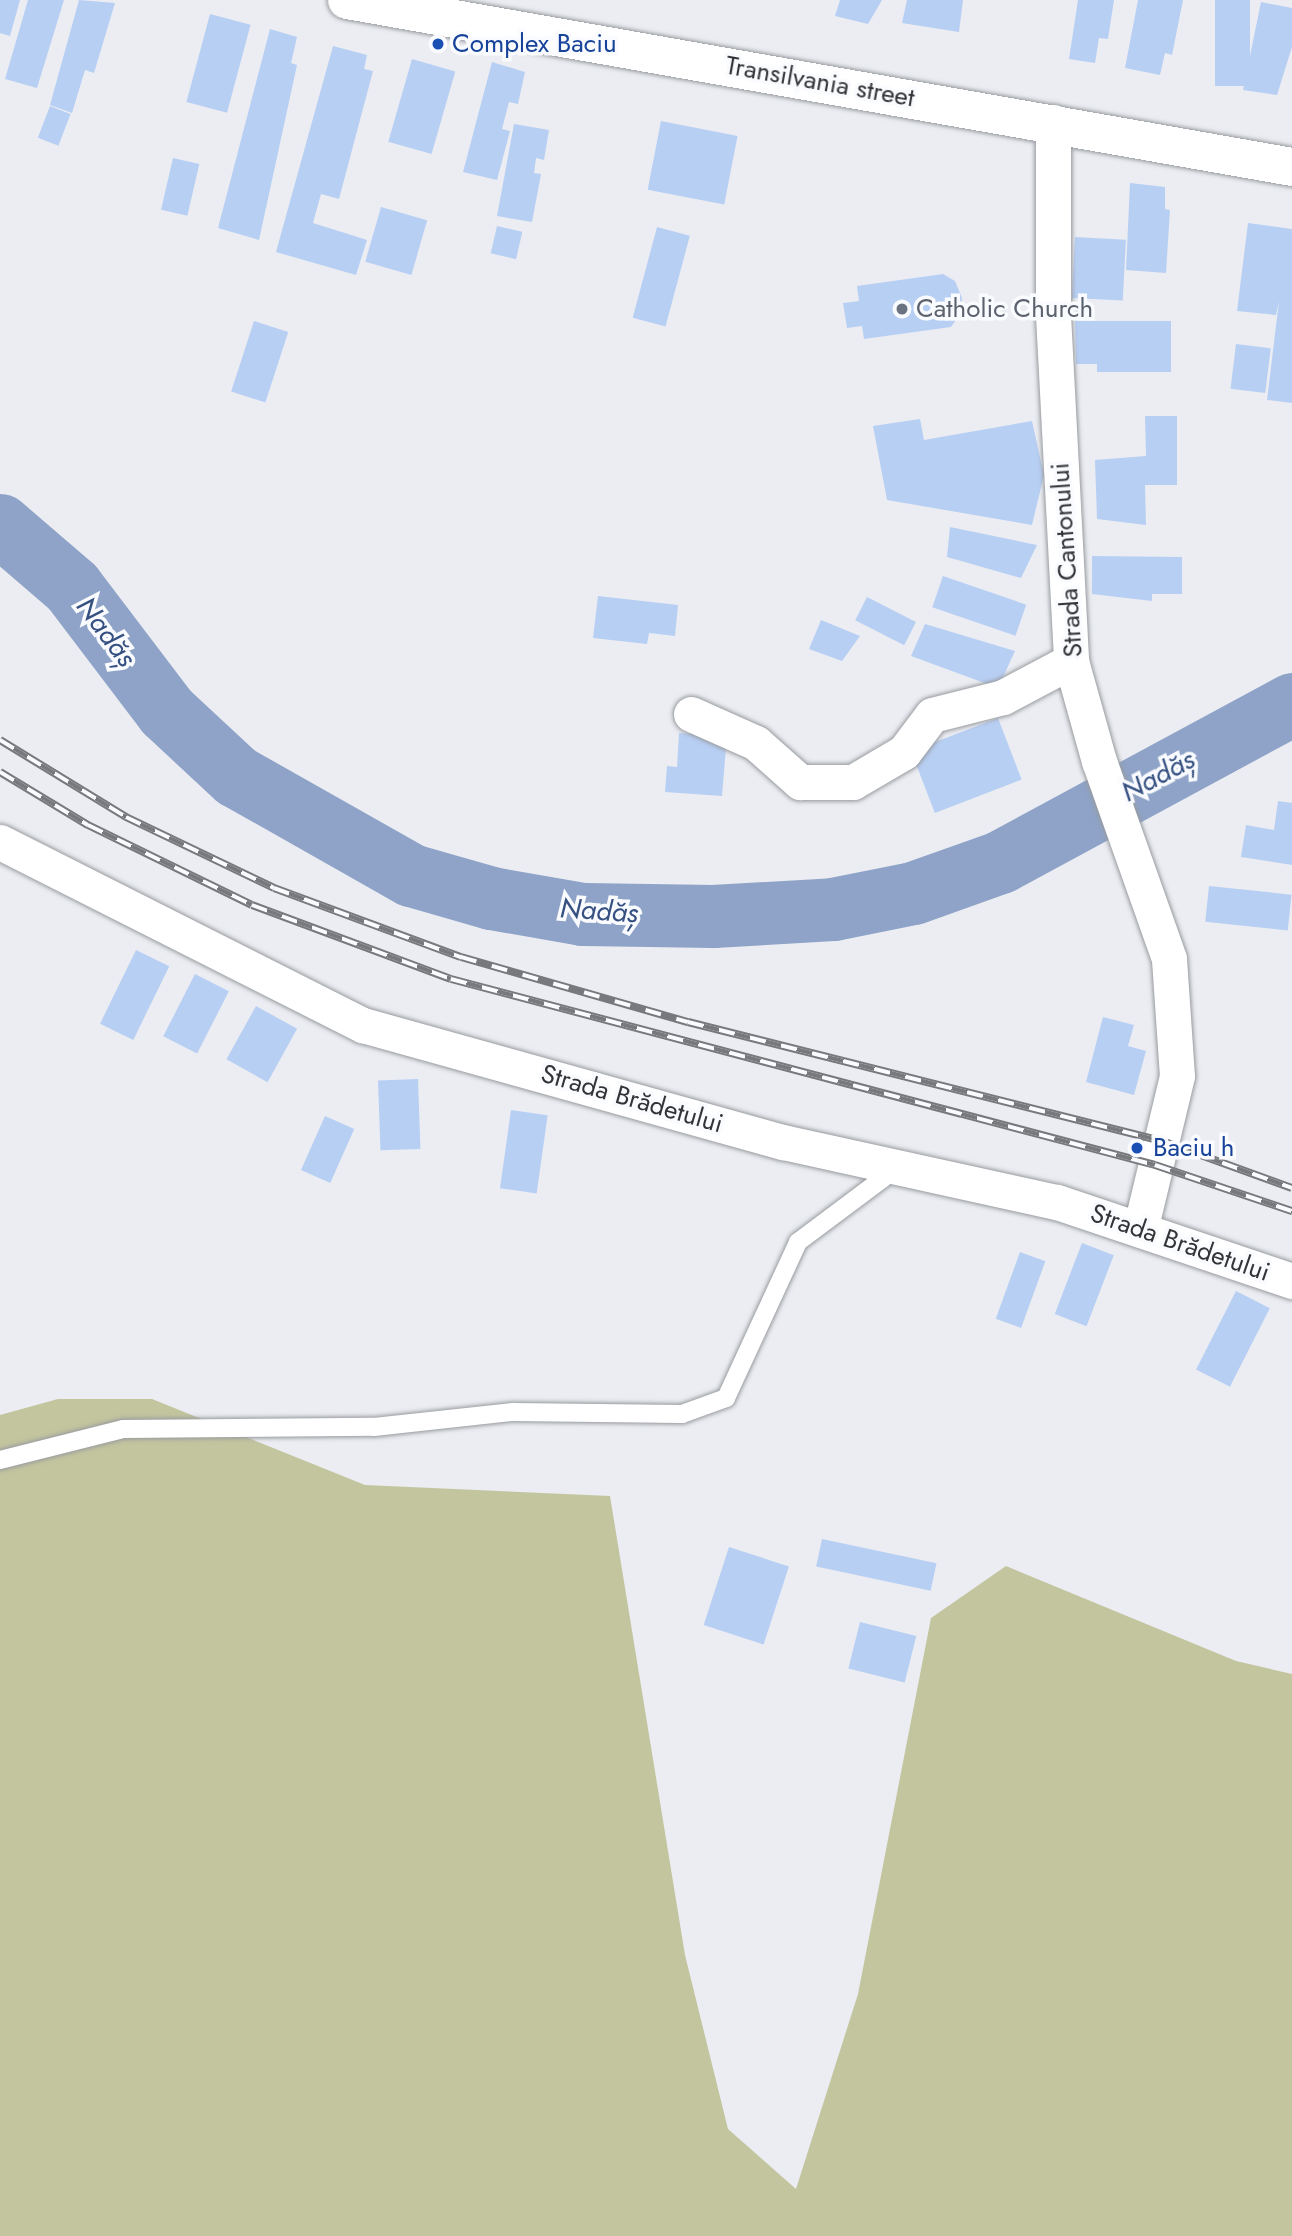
<!DOCTYPE html>
<html>
<head>
<meta charset="utf-8">
<style>
	body { margin:0 }
	#map { position:relative; width:1292px; height:2236px; overflow:hidden; background:#ebedf2; font-family:Jost,sans-serif }
	div>[style] { position:absolute }
	.green>* { inset:0; background:#c3c59f }
	.river>* { height:63px; margin:-31.5px; padding:0 31.5px; transform-origin:31.5px; border-radius:31.5px; background:#8ea3c7 }
	.building>* { inset:0; background:#b8cff4; transform-origin:0 0 }
	.roads { filter:drop-shadow(0 0 2px #989b9f) drop-shadow(0 0 2px #989b9f) }
	.service>* { height:18px; margin:-9px; padding:0 9px; transform-origin:9px; border-radius:9px; background:#fff }
	.minor>* { height:35px; margin:-17.5px; padding:0 17.5px; transform-origin:17.5px; border-radius:17.5px; background:#fff }
	.primary>* { height:38px; margin:-19px; padding:0 19px; transform-origin:19px; border-radius:19px; background:#fff }
	.rail>* { height:8px; margin-top:-4px; transform-origin:0; background:repeating-linear-gradient(90deg,#f9fbfe 0 16px,#77797c 0 32px); box-sizing:border-box; border-block:2px solid #77797c }
	.dots>* { width:19px; height:19px; translate:-50% -50%; box-sizing:border-box; border:4px solid #f9fbfe; border-radius:50% }
	span { translate:-50% -50%; white-space:nowrap; text-align:center; line-height:1.15; -webkit-text-stroke:7px #f9fbfe; paint-order:stroke }
	.transit-label { font-size:26px; color:#164399 }
	.left { translate:0 -50%; text-align:left }
	.street-label { font-size:26px; color:#333436 }
	.worship-label { font-size:26px; color:#5b616d }
	.water-label { font-size:28px; color:#355081; font-style:italic }
</style>
</head>
<body>
<div id="map">
	<div class="green">
		<i style="clip-path:polygon(58px 1399px,152px 1399px,365px 1485px,610px 1496px,685px 1955px,728px 2129px,796px 2189px,858px 1994px,931px 1618px,1006px 1566px,1236px 1661px,1292px 1674px,1292px 2236px,0 2236px,0 1415px)"></i>
	</div>
	<div class="river">
		<i style="left:0;top:525px;width:95px;rotate:40.7deg"></i>
		<i style="left:72px;top:587px;width:156px;rotate:52.8deg"></i>
		<i style="left:166px;top:711px;width:96px;rotate:42.9deg"></i>
		<i style="left:236px;top:776px;width:201px;rotate:29.5deg"></i>
		<i style="left:411px;top:875px;width:83px;rotate:16deg"></i>
		<i style="left:491px;top:898px;width:93px;rotate:9.9deg"></i>
		<i style="left:583px;top:914px;width:130px;rotate:0.9deg"></i>
		<i style="left:713px;top:916px;width:120px;rotate:-3.3deg"></i>
		<i style="left:833px;top:909px;width:82px;rotate:-11.3deg"></i>
		<i style="left:913px;top:893px;width:92px;rotate:-19.6deg"></i>
		<i style="left:1000px;top:862px;width:332px;rotate:-28.4deg"></i>
	</div>
	<div class="building">
		<i style="clip-path:polygon(0 0,20px 0,10px 36px,0 33px)"></i>
		<i style="clip-path:polygon(28px 0,64px 0,37px 88px,5px 79px)"></i>
		<i style="clip-path:polygon(79px 0,115px 3px,94px 73px,85px 70px,72px 113px,50px 105px)"></i>
		<i style="clip-path:polygon(840px 0,882px 0,868px 24px,835px 16px)"></i>
		<i style="clip-path:polygon(907px 0,963px 0,959px 32px,902px 23px)"></i>
		<i style="clip-path:polygon(1078px 0,1114px 0,1108px 39px,1099px 38px,1095px 63px,1069px 59px)"></i>
		<i style="clip-path:polygon(1138px 0,1183px 0,1172px 55px,1165px 53px,1160px 75px,1125px 68px)"></i>
		<i style="left:1215px;top:0;width:35px;height:86px"></i>
		<i style="clip-path:polygon(1261px 2px,1292px 8px,1292px 47px,1277px 95px,1243px 90px)"></i>
		<i style="left:210px;top:14px;width:42px;height:91px;rotate:15deg"></i>
		<i style="clip-path:polygon(270px 29px,297px 37px,291px 63px,297px 65px,259px 240px,218px 228px)"></i>
		<i style="clip-path:polygon(333px 46px,367px 55px,364px 69px,373px 71px,339px 199px,321px 194px,313px 223px,367px 240px,356px 275px,276px 252px)"></i>
		<i style="left:412px;top:59px;width:45px;height:86px;rotate:16deg"></i>
		<i style="clip-path:polygon(492px 62px,525px 72px,518px 104px,509px 102px,502px 129px,510px 131px,497px 180px,463px 172px)"></i>
		<i style="left:50px;top:106px;width:22px;height:34px;rotate:21deg"></i>
		<i style="left:661px;top:121px;width:78px;height:70px;rotate:11deg"></i>
		<i style="clip-path:polygon(514px 124px,549px 130px,544px 160px,536px 158px,534px 173px,541px 174px,532px 222px,497px 216px)"></i>
		<i style="left:173px;top:158px;width:27px;height:53px;rotate:13deg"></i>
		<i style="clip-path:polygon(1130px 183px,1165px 187px,1165px 209px,1170px 210px,1166px 273px,1126px 270px)"></i>
		<i style="left:381px;top:207px;width:48px;height:57px;rotate:16deg"></i>
		<i style="clip-path:polygon(1248px 223px,1292px 229px,1292px 403px,1267px 400px,1279px 301px,1276px 315px,1237px 311px)"></i>
		<i style="left:497px;top:226px;width:26px;height:28px;rotate:13deg"></i>
		<i style="left:657px;top:227px;width:34px;height:94px;rotate:15deg"></i>
		<i style="left:1075px;top:237px;width:51px;height:61px;rotate:3deg"></i>
		<i style="clip-path:polygon(943px 274px,955px 281px,962px 298px,960px 314px,951px 327px,864px 339px,862px 326px,847px 328px,843px 303px,859px 301px,857px 286px)"></i>
		<i style="left:254px;top:321px;width:36px;height:74px;rotate:18deg"></i>
		<i style="clip-path:polygon(1075px 321px,1171px 321px,1171px 372px,1097px 372px,1097px 364px,1076px 364px)"></i>
		<i style="left:1236px;top:344px;width:35px;height:45px;rotate:7deg"></i>
		<i style="clip-path:polygon(1145px 416px,1177px 416px,1177px 485px,1145px 485px,1146px 525px,1097px 519px,1095px 460px,1146px 456px)"></i>
		<i style="clip-path:polygon(920px 419px,924px 440px,1032px 421px,1044px 475px,1032px 525px,887px 500px,873px 426px)"></i>
		<i style="clip-path:polygon(950px 527px,1037px 545px,1021px 578px,947px 557px)"></i>
		<i style="clip-path:polygon(1092px 556px,1182px 557px,1182px 594px,1152px 594px,1152px 601px,1092px 594px)"></i>
		<i style="left:943px;top:576px;width:88px;height:33px;rotate:19deg"></i>
		<i style="clip-path:polygon(598px 596px,678px 605px,675px 636px,649px 633px,647px 644px,593px 638px)"></i>
		<i style="left:867px;top:597px;width:55px;height:26px;rotate:27deg"></i>
		<i style="clip-path:polygon(821px 620px,860px 636px,842px 661px,809px 649px)"></i>
		<i style="clip-path:polygon(925px 624px,1015px 651px,998px 688px,911px 656px)"></i>
		<i style="left:998px;top:718px;width:66px;height:93px;rotate:69deg"></i>
		<i style="clip-path:polygon(679px 733px,727px 736px,722px 796px,665px 792px,667px 766px,677px 767px)"></i>
		<i style="clip-path:polygon(1278px 801px,1292px 803px,1292px 865px,1241px 857px,1246px 825px,1274px 830px)"></i>
		<i style="left:1209px;top:886px;width:83px;height:36px;rotate:6deg"></i>
		<i style="left:136px;top:950px;width:37px;height:82px;rotate:26deg"></i>
		<i style="left:195px;top:974px;width:38px;height:70px;rotate:27deg"></i>
		<i style="left:256px;top:1006px;width:47px;height:61px;rotate:29deg"></i>
		<i style="clip-path:polygon(1103px 1017px,1134px 1025px,1128px 1046px,1146px 1051px,1134px 1095px,1086px 1082px)"></i>
		<i style="left:418px;top:1079px;width:70px;height:40px;rotate:88deg"></i>
		<i style="left:511px;top:1110px;width:37px;height:79px;rotate:8deg"></i>
		<i style="left:325px;top:1116px;width:32px;height:59px;rotate:24deg"></i>
		<i style="left:1082px;top:1243px;width:34px;height:76px;rotate:21deg"></i>
		<i style="left:1020px;top:1252px;width:27px;height:71px;rotate:20deg"></i>
		<i style="left:1236px;top:1291px;width:38px;height:88px;rotate:27deg"></i>
		<i style="left:822px;top:1539px;width:117px;height:28px;rotate:12deg"></i>
		<i style="left:729px;top:1547px;width:63px;height:82px;rotate:18deg"></i>
		<i style="left:860px;top:1622px;width:58px;height:48px;rotate:14deg"></i>
	</div>
	<div class="roads">
		<div class="service">
			<i style="left:0;top:1460px;width:127px;rotate:-14.1deg"></i>
			<i style="left:123px;top:1429px;width:251px;rotate:-0.5deg"></i>
			<i style="left:374px;top:1427px;width:140px;rotate:-6.2deg"></i>
			<i style="left:513px;top:1412px;width:169px;rotate:0.7deg"></i>
			<i style="left:682px;top:1414px;width:47px;rotate:-20deg"></i>
			<i style="left:726px;top:1398px;width:172px;rotate:-65.2deg"></i>
			<i style="left:798px;top:1242px;width:124px;rotate:-36.8deg"></i>
		</div>
		<div class="minor">
			<i style="left:1053px;top:122px;width:193px;rotate:90deg"></i>
			<i style="left:1053px;top:315px;width:346px;rotate:87deg"></i>
			<i style="left:1071px;top:661px;width:104px;rotate:74.4deg"></i>
			<i style="left:1099px;top:761px;width:210px;rotate:70.5deg"></i>
			<i style="left:1169px;top:959px;width:117px;rotate:86.1deg"></i>
			<i style="left:1177px;top:1076px;width:158px;rotate:103.5deg"></i>
			<i style="left:691px;top:714px;width:71px;rotate:24deg"></i>
			<i style="left:756px;top:743px;width:59px;rotate:41.6deg"></i>
			<i style="left:800px;top:782px;width:53px"></i>
			<i style="left:853px;top:782px;width:59px;rotate:-30.5deg"></i>
			<i style="left:904px;top:752px;width:46px;rotate:-52.9deg"></i>
			<i style="left:932px;top:715px;width:73px;rotate:-14.2deg"></i>
			<i style="left:1003px;top:697px;width:77px;rotate:-27.9deg"></i>
			<i style="left:0;top:842px;width:407px;rotate:26.8deg"></i>
			<i style="left:363px;top:1025px;width:436px;rotate:15.6deg"></i>
			<i style="left:783px;top:1142px;width:280px;rotate:12.4deg"></i>
			<i style="left:1057px;top:1202px;width:248px;rotate:18.6deg"></i>
		</div>
		<div class="primary">
			<i style="left:347px;top:0;width:960px;rotate:10.02deg"></i>
		</div>
	</div>
	<div class="rail">
		<i style="left:0;top:740px;width:148px;rotate:31.4deg"></i>
		<i style="left:126px;top:817px;width:164px;rotate:25.6deg"></i>
		<i style="left:274px;top:888px;width:199px;rotate:20.3deg"></i>
		<i style="left:461px;top:957px;width:236px;rotate:16deg"></i>
		<i style="left:688px;top:1022px;width:489px;rotate:14.1deg"></i>
		<i style="left:1162px;top:1141px;width:138px;rotate:19.9deg"></i>
		<i style="left:0;top:772px;width:103px;rotate:31.1deg"></i>
		<i style="left:88px;top:825px;width:182px;rotate:26deg"></i>
		<i style="left:252px;top:905px;width:212px;rotate:20.4deg"></i>
		<i style="left:451px;top:979px;width:728px;rotate:14.8deg"></i>
		<i style="left:1155px;top:1165px;width:145px;rotate:18.6deg"></i>
	</div>
	<div class="dots">
		<i style="left:438px;top:44px;background:#1a4fb4"></i>
		<i style="left:902px;top:309px;background:#6b7280"></i>
		<i style="left:1137px;top:1148px;background:#1a4fb4"></i>
	</div>
	<div class="transit-label">
		<span class="left" style="left:452px;top:44px">Complex Baciu</span>
		<span class="left" style="left:1153px;top:1148px">Baciu h</span>
	</div>
	<div class="street-label">
		<span style="left:820px;top:82px;rotate:10deg">Transilvania street</span>
		<span style="left:1067px;top:560px;rotate:-94deg">Strada Cantonului</span>
		<span style="left:632px;top:1099px;rotate:16deg">Strada Brădetului</span>
		<span style="left:1180px;top:1243px;rotate:19deg">Strada Brădetului</span>
	</div>
	<div class="worship-label">
		<span class="left" style="left:916px;top:309px">Catholic Church</span>
	</div>
	<div class="water-label">
		<span style="left:106px;top:632px;rotate:53deg">Nadăș</span>
		<span style="left:1158px;top:776px;rotate:-28deg">Nadăș</span>
		<span style="left:599px;top:911px;rotate:4deg">Nadăș</span>
	</div>
</div>
</body>
</html>
